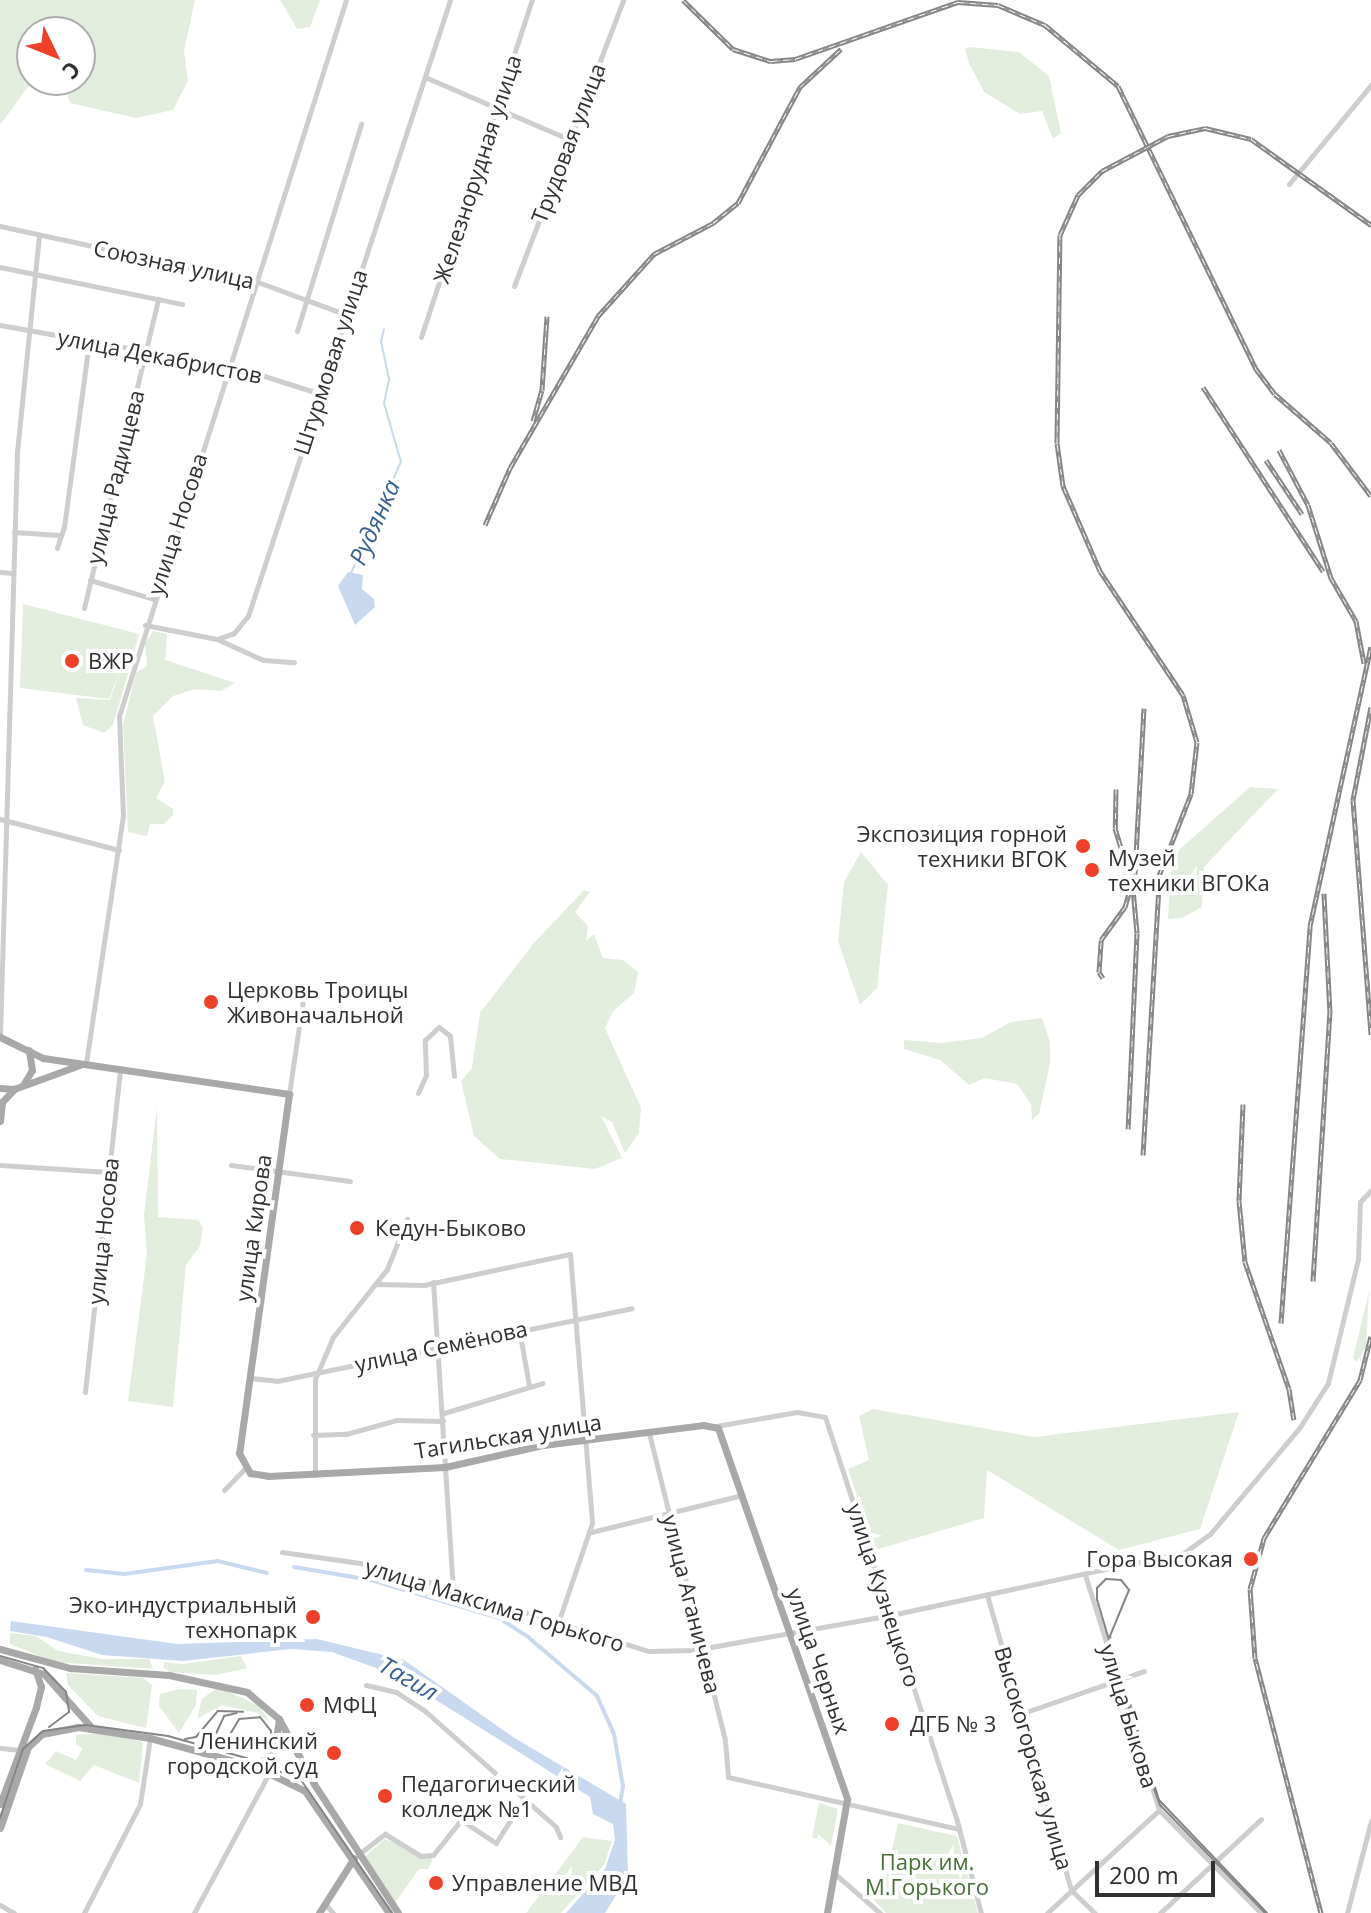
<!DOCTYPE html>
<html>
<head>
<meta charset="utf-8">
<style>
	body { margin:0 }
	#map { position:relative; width:1371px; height:1913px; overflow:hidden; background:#fff; font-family:"Open Sans",sans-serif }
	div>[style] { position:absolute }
	.green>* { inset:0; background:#e3eddd }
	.water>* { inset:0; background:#c8d8ee }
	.stream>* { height:2px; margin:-1px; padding:0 1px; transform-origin:1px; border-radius:1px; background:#c8d8ee }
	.canal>* { height:4px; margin:-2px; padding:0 2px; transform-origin:2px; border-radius:2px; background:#c8d8ee }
	.minor>* { height:5px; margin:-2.5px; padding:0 2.5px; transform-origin:2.5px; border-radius:2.5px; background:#cdcdcd }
	.major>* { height:7px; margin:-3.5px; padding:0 3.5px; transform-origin:3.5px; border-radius:3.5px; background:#a8a8a8 }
	.tram>* { height:2px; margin:-1px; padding:0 1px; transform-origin:1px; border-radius:1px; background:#858585 }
	.rail>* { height:5px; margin-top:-2.5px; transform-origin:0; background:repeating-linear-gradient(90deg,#fff 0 6px,#858585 0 12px); box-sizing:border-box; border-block:2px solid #858585 }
	.dots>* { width:22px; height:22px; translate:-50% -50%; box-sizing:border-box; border:4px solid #fff; border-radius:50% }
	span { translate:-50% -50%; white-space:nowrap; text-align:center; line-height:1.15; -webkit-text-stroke:8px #fff; paint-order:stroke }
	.street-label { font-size:22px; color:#303030 }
	.poi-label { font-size:22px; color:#303030 }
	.left { translate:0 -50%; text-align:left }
	.right { translate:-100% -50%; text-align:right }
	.park-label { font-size:22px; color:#486e3a }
	.water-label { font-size:24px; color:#386097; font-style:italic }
	.north { position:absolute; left:16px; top:16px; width:80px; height:80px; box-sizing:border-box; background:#fff; border:2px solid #acacac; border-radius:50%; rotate:133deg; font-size:22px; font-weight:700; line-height:32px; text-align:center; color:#303030 }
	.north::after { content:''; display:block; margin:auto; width:28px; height:36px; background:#ef4129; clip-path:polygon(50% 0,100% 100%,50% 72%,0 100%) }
	.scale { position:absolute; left:1095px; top:1861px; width:120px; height:36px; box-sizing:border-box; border:4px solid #303030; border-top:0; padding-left:10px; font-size:24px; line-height:28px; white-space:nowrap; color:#303030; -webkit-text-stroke:6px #fff; paint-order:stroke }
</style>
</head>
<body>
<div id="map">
	<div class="green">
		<i style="clip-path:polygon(0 0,195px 0,184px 51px,188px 81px,173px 110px,136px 118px,70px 103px,64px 84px,45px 80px,80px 80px,80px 32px,32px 32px,33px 80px,0 125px)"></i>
		<i style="clip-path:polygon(280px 0,320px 0,310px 27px,297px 29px)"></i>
		<i style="clip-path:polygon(970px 47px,1019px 52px,1049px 76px,1061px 133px,1053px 139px,1042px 111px,1020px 114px,984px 92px,969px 63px,965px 49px)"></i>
		<i style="clip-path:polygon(23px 604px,139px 634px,133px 655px,126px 651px,122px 663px,130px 667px,113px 725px,104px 733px,83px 725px,76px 698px,110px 700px,121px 668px,109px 699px,20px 688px)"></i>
		<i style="clip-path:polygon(153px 631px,167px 634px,165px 660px,235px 683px,221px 691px,195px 689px,173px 696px,153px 716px,165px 782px,156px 798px,173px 809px,173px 815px,164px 824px,150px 824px,147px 836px,128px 832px,123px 725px,136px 673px,147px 666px,145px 643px)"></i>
		<i style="clip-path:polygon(1250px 787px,1278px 789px,1204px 867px,1202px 907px,1182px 918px,1168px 919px,1171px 867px,1180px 849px)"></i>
		<i style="clip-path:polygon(861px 852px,888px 885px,877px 988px,860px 1005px,838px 941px,844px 882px)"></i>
		<i style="clip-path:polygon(584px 890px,590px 892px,575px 912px,588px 926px,586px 941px,594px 934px,603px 958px,623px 960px,638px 972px,634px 993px,613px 1011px,605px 1028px,641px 1108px,639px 1133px,625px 1153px,612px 1122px,601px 1116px,622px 1158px,595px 1169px,500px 1159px,474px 1136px,461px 1081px,472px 1068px,480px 1013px,533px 944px)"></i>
		<i style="clip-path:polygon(1042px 1018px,1050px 1042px,1050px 1064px,1039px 1114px,1032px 1120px,1031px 1104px,1017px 1084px,985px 1078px,969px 1085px,940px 1060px,904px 1049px,904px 1040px,941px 1043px,982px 1038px,1011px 1022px)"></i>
		<i style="clip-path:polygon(157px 1107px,158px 1217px,198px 1220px,203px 1227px,200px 1246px,186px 1265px,173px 1407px,128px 1401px,147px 1254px,144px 1215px)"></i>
		<i style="clip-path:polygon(1369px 1291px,1366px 1347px,1357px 1362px,1353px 1358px)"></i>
		<i style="clip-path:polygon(873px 1409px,1034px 1437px,1239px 1412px,1200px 1529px,1119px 1550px,987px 1470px,984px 1518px,875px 1550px,848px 1469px,869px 1460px,859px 1416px)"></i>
		<i style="clip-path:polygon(10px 1633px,36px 1636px,58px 1651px,102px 1659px,149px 1659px,153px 1669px,54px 1662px,10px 1644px)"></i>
		<i style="clip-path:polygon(241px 1656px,247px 1668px,216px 1675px,170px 1672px,163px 1667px,164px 1662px,182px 1664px)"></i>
		<i style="clip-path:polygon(66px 1673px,143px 1678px,152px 1685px,146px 1728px,98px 1716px,68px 1685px)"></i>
		<i style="clip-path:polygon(218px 1687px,259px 1706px,270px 1722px,257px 1713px,222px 1705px,197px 1719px,202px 1699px)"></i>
		<i style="clip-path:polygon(179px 1689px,197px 1690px,196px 1705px,179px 1733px,159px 1706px,160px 1694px)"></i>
		<i style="clip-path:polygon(104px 1733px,143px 1742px,139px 1783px,94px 1765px,80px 1781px,45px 1764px,56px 1751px,76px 1760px,83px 1748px,76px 1745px,76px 1735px)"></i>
		<i style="clip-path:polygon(819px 1803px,838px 1809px,831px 1846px,819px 1834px,816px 1839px,812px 1837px)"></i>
		<i style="clip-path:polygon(898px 1823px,957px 1836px,978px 1913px,886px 1913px,872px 1898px,883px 1888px)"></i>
		<i style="clip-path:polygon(583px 1837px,612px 1841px,604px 1865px,561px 1913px,526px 1913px)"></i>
		<i style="clip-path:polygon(385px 1839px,433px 1859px,428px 1869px,419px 1869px,395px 1903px,365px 1856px)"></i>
	</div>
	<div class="water">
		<i style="clip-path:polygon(348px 572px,363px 575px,362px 589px,374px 599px,375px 607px,355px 625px,338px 586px)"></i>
		<i style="clip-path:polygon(11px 1621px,177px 1644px,317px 1639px,404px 1660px,513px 1737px,626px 1804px,628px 1876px,605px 1913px,566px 1913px,605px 1869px,615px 1840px,613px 1824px,593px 1814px,590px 1797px,398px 1676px,332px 1652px,291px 1649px,183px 1661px,102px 1655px,47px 1637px,10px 1631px)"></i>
	</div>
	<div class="stream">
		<i style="left:351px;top:573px;width:122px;rotate:-65.8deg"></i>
		<i style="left:401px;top:462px;width:61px;rotate:-106.1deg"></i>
		<i style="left:384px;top:403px;width:25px;rotate:-78deg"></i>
		<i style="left:389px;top:379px;width:38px;rotate:-102deg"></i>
		<i style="left:381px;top:342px;width:13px;rotate:-77deg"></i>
	</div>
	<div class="canal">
		<i style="left:294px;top:1567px;width:78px;rotate:9.6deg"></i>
		<i style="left:371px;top:1580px;width:134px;rotate:16.5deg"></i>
		<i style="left:499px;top:1618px;width:35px;rotate:33deg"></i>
		<i style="left:528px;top:1637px;width:91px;rotate:40.5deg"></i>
		<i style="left:597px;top:1696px;width:42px;rotate:65.9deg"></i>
		<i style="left:614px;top:1734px;width:53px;rotate:80.2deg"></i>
		<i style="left:623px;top:1786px;width:18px;rotate:99deg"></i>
		<i style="left:86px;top:1570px;width:38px;rotate:6deg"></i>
		<i style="left:124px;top:1574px;width:95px;rotate:-7.9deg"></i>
		<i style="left:218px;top:1561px;width:50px;rotate:13.8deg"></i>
	</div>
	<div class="minor">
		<i style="left:425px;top:77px;width:156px;rotate:23.4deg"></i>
		<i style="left:1289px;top:184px;width:129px;rotate:-50.4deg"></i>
		<i style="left:0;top:226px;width:261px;rotate:12.2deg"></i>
		<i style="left:255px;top:281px;width:95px;rotate:20.3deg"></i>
		<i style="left:0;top:267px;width:186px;rotate:11.5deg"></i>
		<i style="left:514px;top:286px;width:306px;rotate:-69.1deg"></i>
		<i style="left:0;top:325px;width:240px;rotate:10.1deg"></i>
		<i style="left:236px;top:367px;width:86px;rotate:17.6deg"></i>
		<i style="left:297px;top:331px;width:217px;rotate:-72.8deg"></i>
		<i style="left:421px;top:337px;width:355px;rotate:-71.8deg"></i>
		<i style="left:14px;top:532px;width:45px;rotate:3.8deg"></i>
		<i style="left:57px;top:548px;width:22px;rotate:-72deg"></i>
		<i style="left:64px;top:527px;width:187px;rotate:-82.3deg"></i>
		<i style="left:0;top:572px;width:13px;rotate:4deg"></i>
		<i style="left:90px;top:580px;width:67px;rotate:16.5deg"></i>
		<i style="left:84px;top:608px;width:318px;rotate:-76.5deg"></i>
		<i style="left:145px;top:625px;width:73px;rotate:11deg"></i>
		<i style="left:217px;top:639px;width:18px;rotate:-19deg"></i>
		<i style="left:234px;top:633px;width:22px;rotate:-51deg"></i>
		<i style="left:248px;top:616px;width:648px;rotate:-71.84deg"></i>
		<i style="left:219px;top:640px;width:48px;rotate:24.4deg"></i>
		<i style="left:263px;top:660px;width:31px;rotate:4deg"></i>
		<i style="left:0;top:819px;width:123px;rotate:14.6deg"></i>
		<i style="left:0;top:1036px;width:584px;rotate:-88.33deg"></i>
		<i style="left:17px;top:452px;width:218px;rotate:-84.2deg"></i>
		<i style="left:86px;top:1063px;width:250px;rotate:-81.5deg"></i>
		<i style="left:123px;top:816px;width:100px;rotate:-92.3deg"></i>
		<i style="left:119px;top:716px;width:751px;rotate:-72.41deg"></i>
		<i style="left:418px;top:1093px;width:20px;rotate:-66deg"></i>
		<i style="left:426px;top:1075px;width:35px;rotate:-92deg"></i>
		<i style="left:425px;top:1040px;width:19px;rotate:-43deg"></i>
		<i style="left:439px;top:1027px;width:14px;rotate:39deg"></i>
		<i style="left:450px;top:1036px;width:40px;rotate:84.3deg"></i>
		<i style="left:289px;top:1094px;width:103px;rotate:-81.6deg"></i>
		<i style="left:0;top:1165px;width:108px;rotate:3.7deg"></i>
		<i style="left:231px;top:1165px;width:120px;rotate:7.7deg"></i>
		<i style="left:433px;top:1282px;width:307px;rotate:86.3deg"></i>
		<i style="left:376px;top:1284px;width:48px;rotate:1.2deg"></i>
		<i style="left:424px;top:1285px;width:149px;rotate:-12deg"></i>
		<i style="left:570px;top:1254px;width:270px;rotate:85.3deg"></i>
		<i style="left:592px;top:1523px;width:109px;rotate:108.8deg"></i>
		<i style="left:519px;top:1329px;width:58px;rotate:80deg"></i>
		<i style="left:250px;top:1378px;width:27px;rotate:6deg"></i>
		<i style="left:277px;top:1381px;width:362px;rotate:-11.6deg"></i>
		<i style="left:85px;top:1392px;width:324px;rotate:-83.8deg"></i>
		<i style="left:444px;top:1413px;width:103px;rotate:-16.9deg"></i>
		<i style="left:716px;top:1426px;width:82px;rotate:-9.8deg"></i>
		<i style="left:797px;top:1412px;width:28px;rotate:10deg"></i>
		<i style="left:825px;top:1417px;width:425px;rotate:71.9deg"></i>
		<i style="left:957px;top:1821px;width:95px;rotate:75.4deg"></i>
		<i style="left:649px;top:1433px;width:317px;rotate:76.1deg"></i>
		<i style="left:725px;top:1741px;width:36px;rotate:85deg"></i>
		<i style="left:728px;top:1777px;width:237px;rotate:12.7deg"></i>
		<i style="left:313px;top:1435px;width:33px;rotate:-2deg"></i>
		<i style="left:346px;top:1434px;width:53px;rotate:-15.4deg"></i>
		<i style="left:397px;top:1420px;width:46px;rotate:1.2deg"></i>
		<i style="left:315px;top:1475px;width:96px;rotate:-90deg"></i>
		<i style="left:315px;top:1379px;width:46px;rotate:-66.8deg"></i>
		<i style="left:333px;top:1337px;width:87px;rotate:-51.5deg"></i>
		<i style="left:387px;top:1269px;width:54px;rotate:-68.2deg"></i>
		<i style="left:224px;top:1490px;width:29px;rotate:-46deg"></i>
		<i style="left:591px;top:1532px;width:156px;rotate:-13.7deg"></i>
		<i style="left:282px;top:1552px;width:93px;rotate:8deg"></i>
		<i style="left:374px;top:1565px;width:288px;rotate:17.4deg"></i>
		<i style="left:649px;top:1651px;width:45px;rotate:-1.3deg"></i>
		<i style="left:694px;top:1650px;width:200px;rotate:-10.1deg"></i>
		<i style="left:891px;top:1615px;width:301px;rotate:-12.1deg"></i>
		<i style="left:1185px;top:1552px;width:31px;rotate:-36deg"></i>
		<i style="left:1210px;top:1534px;width:140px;rotate:-49.9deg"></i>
		<i style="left:1300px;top:1427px;width:52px;rotate:-57.5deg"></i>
		<i style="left:1328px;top:1383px;width:128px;rotate:-76.4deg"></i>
		<i style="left:1358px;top:1259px;width:57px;rotate:-88deg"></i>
		<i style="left:1360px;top:1202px;width:16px;rotate:-47deg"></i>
		<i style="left:1085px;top:1575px;width:246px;rotate:72.5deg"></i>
		<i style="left:1159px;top:1810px;width:145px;rotate:45.3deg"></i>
		<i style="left:987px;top:1595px;width:307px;rotate:74.1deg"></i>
		<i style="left:1071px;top:1890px;width:33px;rotate:44deg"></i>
		<i style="left:366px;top:1685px;width:31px;rotate:13deg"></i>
		<i style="left:396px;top:1692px;width:35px;rotate:33deg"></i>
		<i style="left:425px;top:1711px;width:175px;rotate:41.5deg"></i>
		<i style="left:556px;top:1827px;width:11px;rotate:68deg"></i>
		<i style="left:1020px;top:1714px;width:131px;rotate:-19.1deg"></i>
		<i style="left:0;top:1748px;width:20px;rotate:6deg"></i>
		<i style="left:359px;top:1854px;width:33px;rotate:-38deg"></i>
		<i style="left:385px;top:1834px;width:42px;rotate:31.4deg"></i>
		<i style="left:421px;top:1856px;width:12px;rotate:-5deg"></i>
		<i style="left:433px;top:1855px;width:45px;rotate:-51.3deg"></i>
		<i style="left:461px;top:1820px;width:42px;rotate:33.3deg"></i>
		<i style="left:496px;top:1843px;width:53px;rotate:-58.1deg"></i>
		<i style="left:835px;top:1874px;width:60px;rotate:40.9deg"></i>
		<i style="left:325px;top:1904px;width:12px;rotate:48deg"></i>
		<i style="left:0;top:1905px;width:16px;rotate:30deg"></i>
		<i style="left:84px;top:1913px;width:123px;rotate:-62.8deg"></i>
		<i style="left:140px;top:1804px;width:67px;rotate:-81.4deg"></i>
		<i style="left:194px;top:1913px;width:159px;rotate:-61.8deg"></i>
		<i style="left:1047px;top:1913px;width:152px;rotate:-42.6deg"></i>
		<i style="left:1160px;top:1913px;width:138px;rotate:-42.9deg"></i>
		<i style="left:1347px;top:1913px;width:95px;rotate:-75.4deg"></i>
	</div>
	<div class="major">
		<i style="left:0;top:1037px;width:48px;rotate:26deg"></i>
		<i style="left:43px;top:1058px;width:249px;rotate:8.3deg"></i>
		<i style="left:289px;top:1094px;width:362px;rotate:97.9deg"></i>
		<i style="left:239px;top:1453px;width:23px;rotate:61deg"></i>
		<i style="left:250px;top:1473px;width:18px;rotate:9deg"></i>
		<i style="left:268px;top:1476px;width:177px;rotate:-2.9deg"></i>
		<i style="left:445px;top:1467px;width:100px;rotate:-12.7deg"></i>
		<i style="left:543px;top:1445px;width:161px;rotate:-7.1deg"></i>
		<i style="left:703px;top:1425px;width:15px;rotate:11deg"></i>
		<i style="left:718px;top:1428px;width:393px;rotate:70.8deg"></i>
		<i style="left:847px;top:1799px;width:116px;rotate:100deg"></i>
		<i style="left:23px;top:1085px;width:17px;rotate:-59deg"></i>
		<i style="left:32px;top:1070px;width:20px;rotate:-99deg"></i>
		<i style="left:0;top:1088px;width:14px;rotate:4deg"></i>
		<i style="left:14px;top:1089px;width:70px;rotate:-20deg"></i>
		<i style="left:0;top:1121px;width:19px;rotate:-84deg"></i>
		<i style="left:2px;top:1102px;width:18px;rotate:-47deg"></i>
		<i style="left:0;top:1649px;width:73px;rotate:15.2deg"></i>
		<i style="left:70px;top:1668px;width:99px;rotate:4deg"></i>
		<i style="left:169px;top:1675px;width:80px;rotate:12.3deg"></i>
		<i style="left:247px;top:1692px;width:42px;rotate:40.2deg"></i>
		<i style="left:279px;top:1719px;width:74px;rotate:61.7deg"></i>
		<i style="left:314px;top:1784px;width:154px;rotate:56.9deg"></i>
		<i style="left:0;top:1660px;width:46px;rotate:17.7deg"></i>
		<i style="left:44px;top:1674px;width:71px;rotate:48.4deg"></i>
		<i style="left:256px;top:1767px;width:24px;rotate:-42deg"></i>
		<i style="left:274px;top:1751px;width:32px;rotate:-81deg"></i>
		<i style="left:0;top:1804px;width:103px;rotate:-69.6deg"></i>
		<i style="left:36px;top:1707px;width:21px;rotate:-76deg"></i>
		<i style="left:41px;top:1687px;width:19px;rotate:-108deg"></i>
		<i style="left:0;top:1828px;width:86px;rotate:-70.9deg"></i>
		<i style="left:28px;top:1747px;width:19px;rotate:-43deg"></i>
		<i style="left:42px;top:1734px;width:37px;rotate:-11deg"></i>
		<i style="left:78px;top:1727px;width:73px;rotate:8.7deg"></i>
		<i style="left:150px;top:1738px;width:110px;rotate:15.3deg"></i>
		<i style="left:256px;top:1767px;width:55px;rotate:26.1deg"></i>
		<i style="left:305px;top:1791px;width:148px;rotate:55.5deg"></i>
		<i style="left:319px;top:1913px;width:65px;rotate:-57.5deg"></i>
	</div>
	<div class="tram">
		<i style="left:0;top:1656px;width:45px;rotate:15.6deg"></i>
		<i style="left:43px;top:1668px;width:33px;rotate:46deg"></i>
		<i style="left:66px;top:1692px;width:20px;rotate:81deg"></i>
		<i style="left:69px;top:1712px;width:25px;rotate:143deg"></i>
		<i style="left:185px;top:1739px;width:11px;rotate:-10deg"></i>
		<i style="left:196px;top:1737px;width:34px;rotate:-50deg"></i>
		<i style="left:218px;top:1711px;width:25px;rotate:2deg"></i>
		<i style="left:199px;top:1743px;width:14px;rotate:-12deg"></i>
		<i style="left:213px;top:1740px;width:26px;rotate:-65deg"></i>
		<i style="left:224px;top:1716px;width:13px;rotate:-13deg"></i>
		<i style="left:213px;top:1746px;width:10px"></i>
		<i style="left:223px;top:1746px;width:31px;rotate:-59deg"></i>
		<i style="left:239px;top:1719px;width:21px;rotate:-5deg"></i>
		<i style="left:260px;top:1717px;width:18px;rotate:52deg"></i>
		<i style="left:271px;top:1731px;width:26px;rotate:92deg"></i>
		<i style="left:270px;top:1757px;width:12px;rotate:55deg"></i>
		<i style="left:0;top:1818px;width:73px;rotate:-71.6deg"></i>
		<i style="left:23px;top:1749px;width:27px;rotate:-42deg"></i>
		<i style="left:43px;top:1731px;width:43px;rotate:-7.9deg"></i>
		<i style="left:86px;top:1725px;width:83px;rotate:7.6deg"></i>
		<i style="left:168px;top:1736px;width:81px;rotate:15.8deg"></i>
		<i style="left:246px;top:1758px;width:59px;rotate:21.8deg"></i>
		<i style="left:301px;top:1780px;width:161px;rotate:55.6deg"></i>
		<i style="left:1265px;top:1913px;width:151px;rotate:-134.2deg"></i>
		<i style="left:1160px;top:1805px;width:32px;rotate:-110deg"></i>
		<i style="left:1149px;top:1775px;width:183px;rotate:-106.5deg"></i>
		<i style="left:1097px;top:1600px;width:12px;rotate:-90deg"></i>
		<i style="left:1097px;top:1588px;width:13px;rotate:-45deg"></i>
		<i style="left:1106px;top:1579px;width:15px;rotate:4deg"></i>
		<i style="left:1121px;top:1580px;width:13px;rotate:51deg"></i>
		<i style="left:1129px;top:1590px;width:50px;rotate:112.4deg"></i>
		<i style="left:1110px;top:1636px;width:171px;rotate:73.4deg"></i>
		<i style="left:1159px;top:1800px;width:156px;rotate:46.3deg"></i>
	</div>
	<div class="rail">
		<i style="left:683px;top:0;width:70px;rotate:44.4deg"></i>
		<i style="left:733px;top:49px;width:40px;rotate:18deg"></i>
		<i style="left:771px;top:61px;width:24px;rotate:-5deg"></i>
		<i style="left:795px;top:59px;width:173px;rotate:-19.3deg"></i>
		<i style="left:958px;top:2px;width:40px;rotate:4.3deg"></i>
		<i style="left:998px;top:5px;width:51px;rotate:23.1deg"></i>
		<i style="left:1045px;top:25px;width:95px;rotate:39.9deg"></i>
		<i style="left:1118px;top:86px;width:315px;rotate:64deg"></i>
		<i style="left:1256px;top:369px;width:31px;rotate:53deg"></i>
		<i style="left:1275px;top:394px;width:74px;rotate:41.2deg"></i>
		<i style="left:1331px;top:443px;width:66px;rotate:53deg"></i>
		<i style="left:1203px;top:387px;width:220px;rotate:56.9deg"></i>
		<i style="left:533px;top:421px;width:32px;rotate:-74deg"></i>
		<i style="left:542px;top:390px;width:74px;rotate:-86.1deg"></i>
		<i style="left:1279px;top:450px;width:62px;rotate:62.2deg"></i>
		<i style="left:1308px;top:505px;width:77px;rotate:72.5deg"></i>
		<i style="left:1331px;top:578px;width:50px;rotate:59.8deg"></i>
		<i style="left:1356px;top:621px;width:43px;rotate:79.2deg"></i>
		<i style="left:1266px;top:460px;width:65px;rotate:56.3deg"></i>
		<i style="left:485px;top:525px;width:62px;rotate:-66.3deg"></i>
		<i style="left:510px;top:468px;width:176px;rotate:-59.9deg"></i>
		<i style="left:598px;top:316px;width:84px;rotate:-47.9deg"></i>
		<i style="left:654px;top:254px;width:67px;rotate:-27.7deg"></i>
		<i style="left:713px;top:223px;width:32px;rotate:-39deg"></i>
		<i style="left:738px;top:203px;width:132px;rotate:-61.9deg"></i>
		<i style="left:800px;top:87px;width:56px;rotate:-42.8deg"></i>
		<i style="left:1371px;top:707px;width:95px;rotate:101deg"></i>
		<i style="left:1353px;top:800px;width:235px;rotate:85.6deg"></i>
		<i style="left:1116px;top:789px;width:39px;rotate:91deg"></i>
		<i style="left:1115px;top:828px;width:34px;rotate:73deg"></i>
		<i style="left:1121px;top:852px;width:39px;rotate:72deg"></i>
		<i style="left:1133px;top:889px;width:44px;rotate:84.8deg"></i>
		<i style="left:1137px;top:933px;width:196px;rotate:92.6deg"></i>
		<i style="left:1135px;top:874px;width:166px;rotate:-86.9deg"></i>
		<i style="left:1103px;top:978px;width:7px;rotate:-124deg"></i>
		<i style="left:1099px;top:972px;width:32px;rotate:-86deg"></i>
		<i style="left:1101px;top:940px;width:41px;rotate:-54deg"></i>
		<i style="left:1125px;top:907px;width:19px;rotate:-74deg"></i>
		<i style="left:1243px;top:1104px;width:97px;rotate:92.4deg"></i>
		<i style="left:1239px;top:1201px;width:61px;rotate:84.4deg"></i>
		<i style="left:1245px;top:1262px;width:134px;rotate:70.9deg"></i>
		<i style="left:1289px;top:1389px;width:31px;rotate:81deg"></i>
		<i style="left:1143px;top:1155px;width:283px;rotate:-86.6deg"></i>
		<i style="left:1160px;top:873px;width:85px;rotate:-68.6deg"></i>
		<i style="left:1191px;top:794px;width:52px;rotate:-83.4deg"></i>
		<i style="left:1197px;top:742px;width:49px;rotate:-106.6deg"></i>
		<i style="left:1183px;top:695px;width:149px;rotate:-123.8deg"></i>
		<i style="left:1100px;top:571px;width:93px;rotate:-113.5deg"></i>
		<i style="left:1063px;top:486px;width:43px;rotate:-97.9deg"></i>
		<i style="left:1057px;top:443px;width:208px;rotate:-89.2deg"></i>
		<i style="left:1060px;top:235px;width:44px;rotate:-65.8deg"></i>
		<i style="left:1078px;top:195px;width:34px;rotate:-45deg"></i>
		<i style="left:1102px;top:171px;width:75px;rotate:-27.9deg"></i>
		<i style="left:1168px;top:136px;width:38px;rotate:-12deg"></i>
		<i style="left:1205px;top:128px;width:47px;rotate:13.4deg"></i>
		<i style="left:1251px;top:139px;width:148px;rotate:35.6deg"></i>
		<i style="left:1313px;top:1281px;width:269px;rotate:-86.4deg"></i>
		<i style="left:1330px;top:1013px;width:120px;rotate:-92.9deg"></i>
		<i style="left:1281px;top:1323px;width:398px;rotate:-85.8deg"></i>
		<i style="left:1310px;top:926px;width:286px;rotate:-77.7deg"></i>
		<i style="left:1321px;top:1913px;width:263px;rotate:-104.5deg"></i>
		<i style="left:1255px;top:1658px;width:69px;rotate:-94.1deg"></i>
		<i style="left:1250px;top:1589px;width:53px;rotate:-74.6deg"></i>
		<i style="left:1264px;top:1538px;width:185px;rotate:-58.7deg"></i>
		<i style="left:1360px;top:1380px;width:45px;rotate:-76deg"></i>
	</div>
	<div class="dots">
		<i style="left:72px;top:661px;background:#ef4129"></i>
		<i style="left:1083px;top:846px;background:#ef4129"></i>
		<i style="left:1092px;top:870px;background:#ef4129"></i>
		<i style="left:211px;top:1002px;background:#ef4129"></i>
		<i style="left:357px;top:1228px;background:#ef4129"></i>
		<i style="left:1251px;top:1559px;background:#ef4129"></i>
		<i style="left:313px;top:1617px;background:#ef4129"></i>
		<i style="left:307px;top:1705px;background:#ef4129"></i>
		<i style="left:892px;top:1724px;background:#ef4129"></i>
		<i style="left:334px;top:1753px;background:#ef4129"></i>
		<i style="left:385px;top:1796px;background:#ef4129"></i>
		<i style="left:436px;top:1883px;background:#ef4129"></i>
	</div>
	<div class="street-label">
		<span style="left:568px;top:143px;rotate:-69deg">Трудовая улица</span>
		<span style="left:477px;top:169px;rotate:-72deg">Железнорудная улица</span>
		<span style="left:174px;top:264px;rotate:12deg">Союзная улица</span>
		<span style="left:160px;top:356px;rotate:11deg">улица Декабристов</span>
		<span style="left:330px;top:362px;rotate:-72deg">Штурмовая улица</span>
		<span style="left:115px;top:477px;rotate:-76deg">улица Радищева</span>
		<span style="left:177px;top:524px;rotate:-72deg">улица Носова</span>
		<span style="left:253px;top:1228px;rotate:-82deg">улица Кирова</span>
		<span style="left:103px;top:1231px;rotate:-84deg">улица Носова</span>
		<span style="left:441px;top:1346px;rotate:-12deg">улица Семёнова</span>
		<span style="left:508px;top:1436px;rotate:-9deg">Тагильская улица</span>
		<span style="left:884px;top:1595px;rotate:72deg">улица Кузнецкого</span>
		<span style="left:692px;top:1604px;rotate:76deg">улица Аганичева</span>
		<span style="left:495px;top:1605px;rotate:17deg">улица Максима Горького</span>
		<span style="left:819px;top:1661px;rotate:71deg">улица Черных</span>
		<span style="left:1129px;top:1716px;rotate:73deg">улица Быкова</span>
		<span style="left:1034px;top:1758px;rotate:74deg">Высокогорская улица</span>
	</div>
	<div class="poi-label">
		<span class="left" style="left:88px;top:661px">ВЖР</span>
		<span class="right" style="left:1067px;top:846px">Экспозиция горной<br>техники ВГОК</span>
		<span class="left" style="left:1108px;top:870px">Музей<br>техники ВГОКа</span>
		<span class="left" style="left:227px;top:1002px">Церковь Троицы<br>Живоначальной</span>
		<span class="left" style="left:375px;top:1228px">Кедун-Быково</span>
		<span class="right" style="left:1233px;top:1559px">Гора Высокая</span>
		<span class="right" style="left:297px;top:1617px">Эко-индустриальный<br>технопарк</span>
		<span class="left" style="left:323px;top:1705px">МФЦ</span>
		<span class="left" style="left:910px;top:1724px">ДГБ № 3</span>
		<span class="right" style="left:318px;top:1753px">Ленинский<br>городской суд</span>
		<span class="left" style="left:401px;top:1796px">Педагогический<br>колледж №1</span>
		<span class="left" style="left:452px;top:1883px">Управление МВД</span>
	</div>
	<div class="park-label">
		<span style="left:927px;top:1874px">Парк им.<br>М.Горького</span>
	</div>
	<div class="water-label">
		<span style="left:374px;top:522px;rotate:-66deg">Рудянка</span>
		<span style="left:409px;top:1678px;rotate:30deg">Тагил</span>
	</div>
	<div class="north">С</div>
	<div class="scale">200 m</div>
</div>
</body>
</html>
